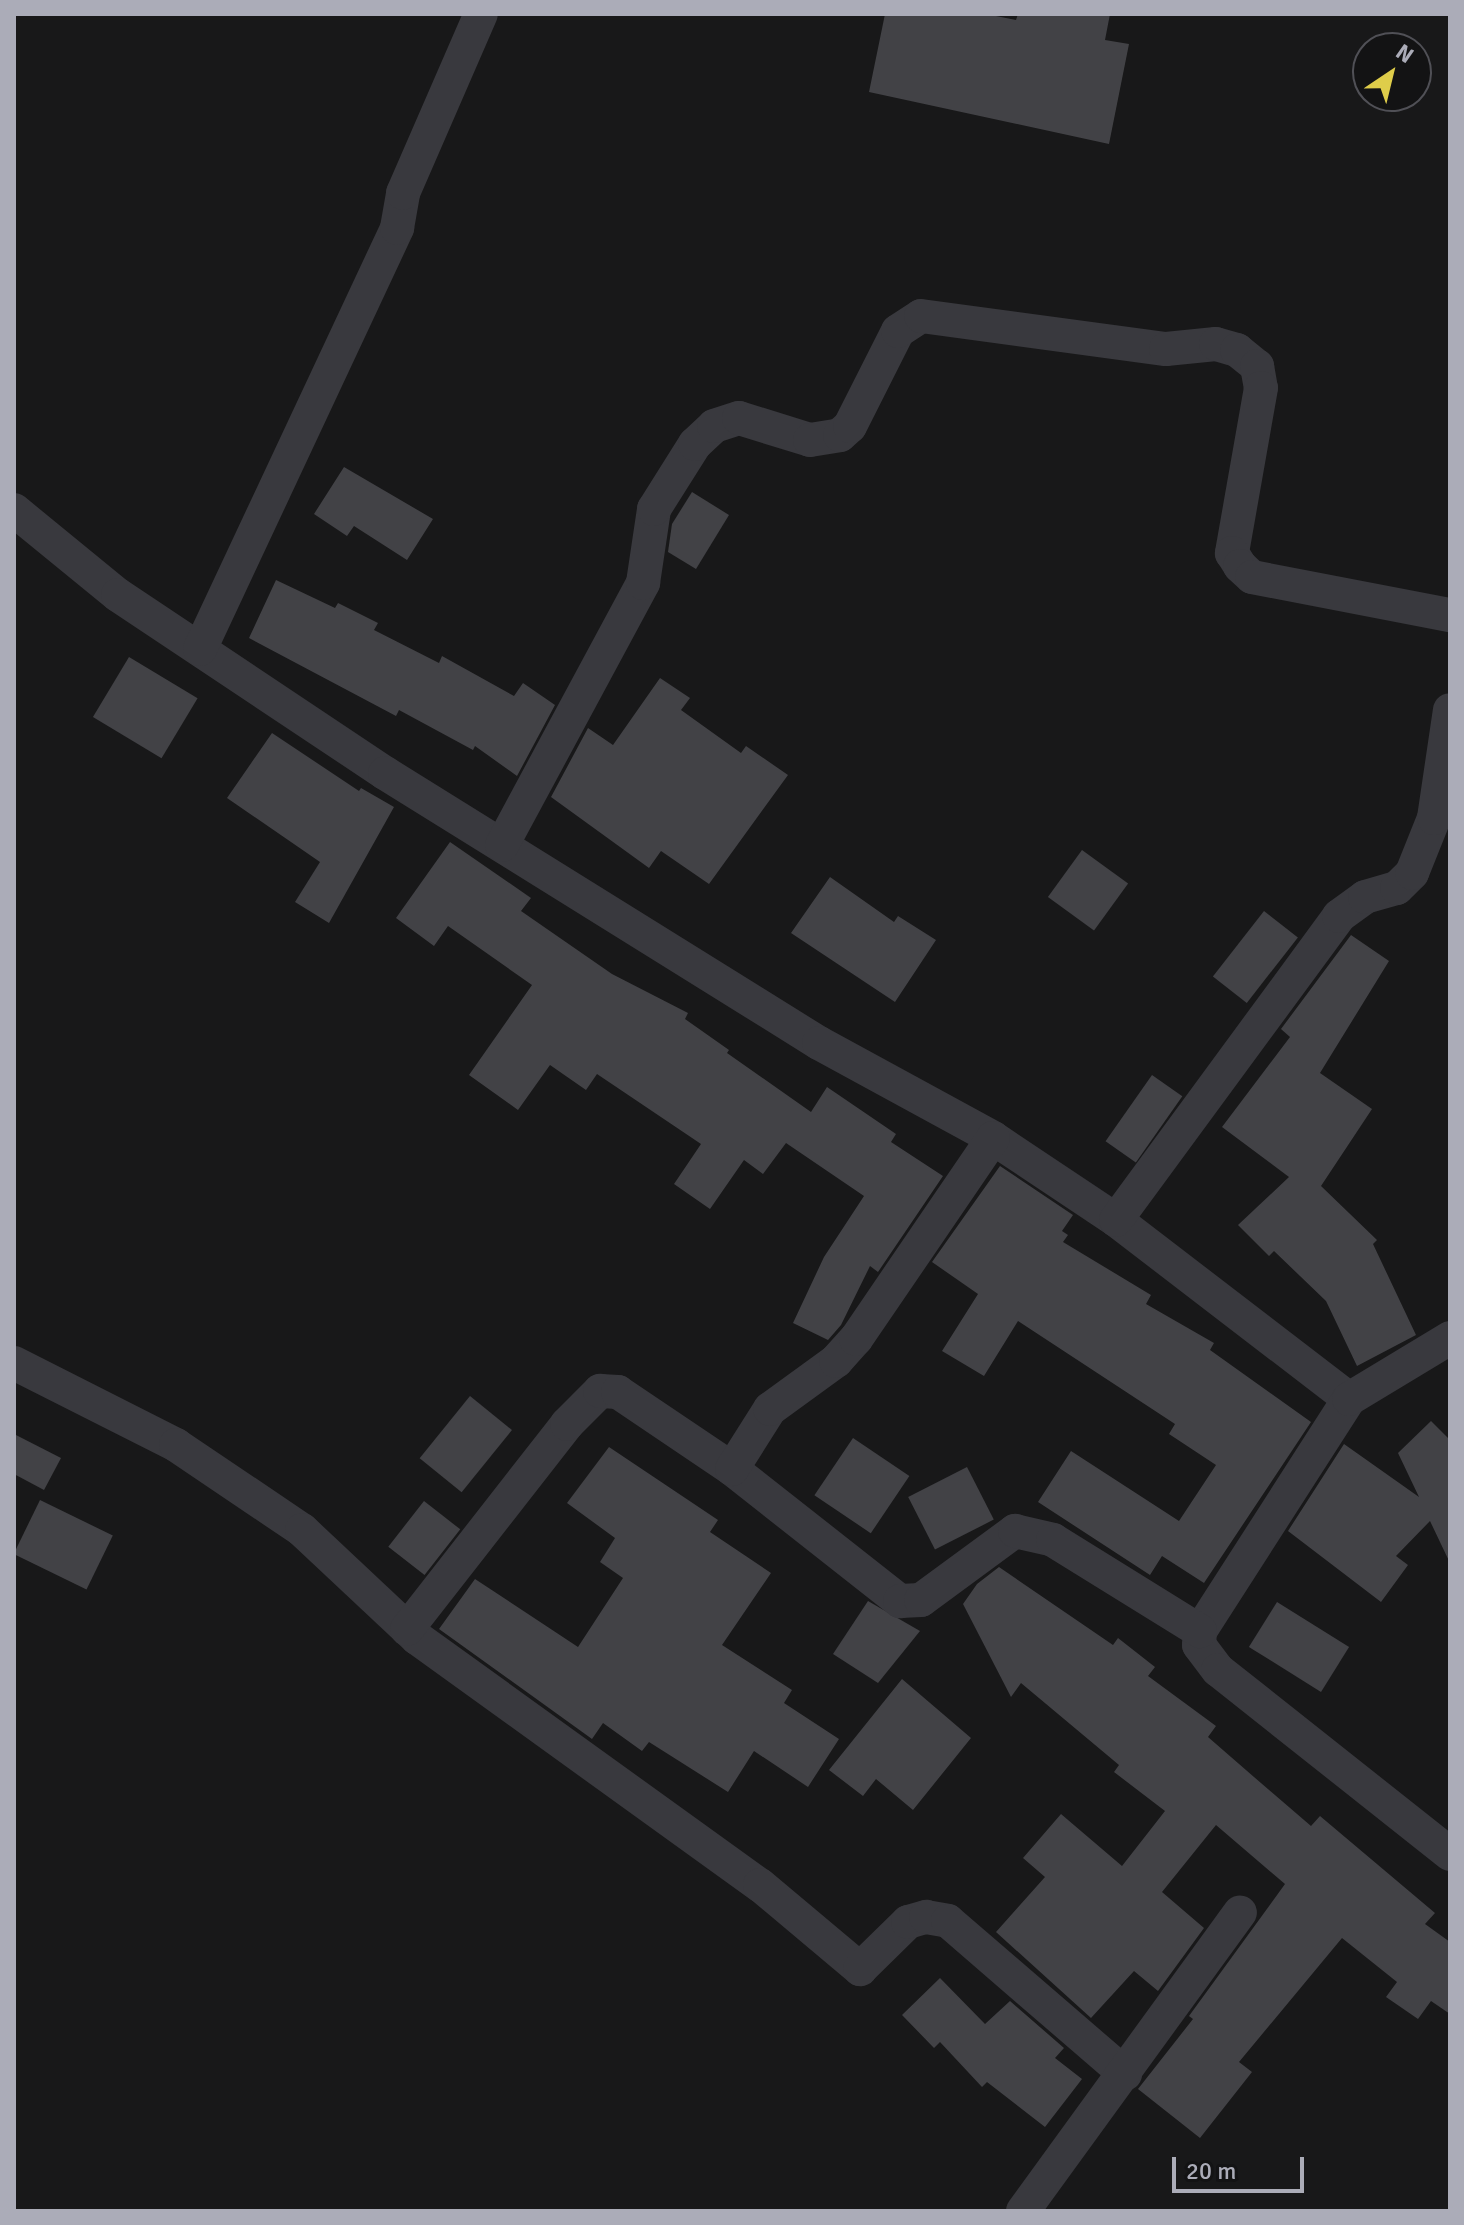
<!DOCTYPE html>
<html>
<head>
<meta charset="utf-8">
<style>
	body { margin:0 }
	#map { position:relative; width:1464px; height:2225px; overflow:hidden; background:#181819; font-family:Signika,sans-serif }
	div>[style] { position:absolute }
	.building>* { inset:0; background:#424246; transform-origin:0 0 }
	.street>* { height:34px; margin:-17px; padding:0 17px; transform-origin:17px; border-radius:17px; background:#39393e }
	span { translate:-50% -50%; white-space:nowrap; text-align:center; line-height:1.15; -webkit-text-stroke:7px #131314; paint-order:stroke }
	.frame { position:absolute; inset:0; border:16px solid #abacb8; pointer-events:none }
	.north { position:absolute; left:1352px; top:32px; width:80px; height:80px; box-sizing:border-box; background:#131314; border:2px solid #505056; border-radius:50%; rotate:35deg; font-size:22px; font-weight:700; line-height:32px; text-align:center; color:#abacb8 }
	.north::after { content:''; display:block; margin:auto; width:28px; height:36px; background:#dfcd4a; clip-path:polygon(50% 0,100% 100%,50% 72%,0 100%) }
	.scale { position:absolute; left:1172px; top:2157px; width:132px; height:36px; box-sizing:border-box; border:4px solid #abacb8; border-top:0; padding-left:10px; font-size:24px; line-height:28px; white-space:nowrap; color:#abacb8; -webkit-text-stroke:6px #131314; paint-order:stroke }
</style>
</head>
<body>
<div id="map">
	<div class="building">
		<i style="clip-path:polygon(885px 14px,986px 14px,1016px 20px,1018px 14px,1110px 14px,1105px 40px,1129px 44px,1109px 144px,869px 92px)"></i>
		<i style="clip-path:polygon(344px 467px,433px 519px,407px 560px,354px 526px,347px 536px,314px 514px)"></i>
		<i style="clip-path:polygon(692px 492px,729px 515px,696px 569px,668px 552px,672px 524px)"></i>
		<i style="clip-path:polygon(276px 580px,335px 608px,338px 603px,378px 623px,374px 630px,439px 663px,442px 656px,514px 696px,523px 683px,555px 705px,517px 776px,475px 746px,473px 750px,399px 710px,396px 716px,249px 638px)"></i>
		<i style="left:129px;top:657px;width:80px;height:70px;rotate:31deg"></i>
		<i style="clip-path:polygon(660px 678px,690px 698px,681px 710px,741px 753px,746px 746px,788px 775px,709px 884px,661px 851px,649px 868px,551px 797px,588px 728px,613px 745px)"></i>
		<i style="clip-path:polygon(272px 733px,359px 791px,361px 788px,394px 807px,329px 923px,295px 902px,320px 862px,227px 798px)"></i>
		<i style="clip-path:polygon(450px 842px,531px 898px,521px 911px,612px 974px,688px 1013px,685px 1019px,729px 1050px,727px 1053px,811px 1112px,827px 1087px,896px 1134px,891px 1142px,943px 1176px,878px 1272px,870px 1266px,841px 1325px,828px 1340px,793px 1323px,824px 1257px,864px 1196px,786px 1143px,763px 1174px,744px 1160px,710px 1209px,674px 1184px,701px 1144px,597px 1074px,586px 1090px,550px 1065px,518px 1110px,469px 1075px,532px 985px,448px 926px,434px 946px,396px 918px)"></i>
		<i style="left:1082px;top:850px;width:57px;height:58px;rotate:36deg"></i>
		<i style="clip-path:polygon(830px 877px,894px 922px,898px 916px,936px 940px,895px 1002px,791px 933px)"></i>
		<i style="left:1264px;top:911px;width:43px;height:83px;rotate:38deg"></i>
		<i style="clip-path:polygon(1351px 935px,1389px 961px,1320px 1073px,1372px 1109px,1321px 1186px,1377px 1240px,1373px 1244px,1416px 1335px,1357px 1366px,1326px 1301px,1274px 1251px,1269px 1256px,1238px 1225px,1289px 1177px,1222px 1127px,1290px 1037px,1281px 1029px)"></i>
		<i style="left:1152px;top:1075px;width:37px;height:81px;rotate:35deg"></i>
		<i style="clip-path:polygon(1000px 1166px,1073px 1215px,1062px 1231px,1068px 1235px,1063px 1242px,1151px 1295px,1146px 1304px,1214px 1343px,1210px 1350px,1311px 1422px,1204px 1583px,1162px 1556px,1150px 1575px,1038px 1502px,1071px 1451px,1179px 1521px,1216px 1465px,1169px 1434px,1175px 1424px,1018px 1321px,984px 1376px,942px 1351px,978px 1294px,932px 1262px)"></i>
		<i style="left:470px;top:1396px;width:54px;height:80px;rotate:39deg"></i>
		<i style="clip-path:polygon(1431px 1421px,1450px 1440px,1450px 1563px,1430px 1521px,1396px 1556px,1408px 1565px,1381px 1602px,1288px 1531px,1344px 1444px,1419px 1497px,1398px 1453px)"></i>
		<i style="clip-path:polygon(14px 1434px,61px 1458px,44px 1490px,14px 1474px)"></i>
		<i style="left:853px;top:1438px;width:68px;height:69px;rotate:34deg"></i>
		<i style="clip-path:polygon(609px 1447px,718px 1520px,710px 1532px,771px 1573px,722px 1645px,792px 1690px,784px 1703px,839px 1739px,808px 1787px,754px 1751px,728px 1792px,649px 1742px,642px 1751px,603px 1723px,592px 1739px,439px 1629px,475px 1579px,578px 1647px,623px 1578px,600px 1562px,615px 1538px,567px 1503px)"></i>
		<i style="left:967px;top:1467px;width:59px;height:66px;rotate:63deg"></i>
		<i style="left:40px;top:1500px;width:81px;height:60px;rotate:26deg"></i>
		<i style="left:424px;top:1501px;width:46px;height:58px;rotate:38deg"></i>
		<i style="clip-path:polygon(999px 1567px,1113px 1645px,1118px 1638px,1155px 1667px,1148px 1676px,1216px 1726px,1208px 1737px,1254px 1777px,1311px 1826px,1320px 1816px,1435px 1913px,1425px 1924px,1450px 1942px,1450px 2014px,1431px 2001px,1418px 2019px,1386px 1997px,1397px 1982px,1342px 1938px,1239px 2062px,1252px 2072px,1200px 2138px,1138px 2089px,1193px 2019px,1189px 2016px,1285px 1884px,1216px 1825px,1162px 1892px,1204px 1928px,1158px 1991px,1134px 1971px,1091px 2018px,996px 1932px,1045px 1877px,1023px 1858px,1061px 1814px,1122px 1866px,1165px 1811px,1114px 1772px,1119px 1765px,1021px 1683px,1011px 1697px,963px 1604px,977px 1584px)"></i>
		<i style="clip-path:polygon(868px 1601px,920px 1631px,878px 1683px,833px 1654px)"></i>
		<i style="left:1277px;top:1602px;width:85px;height:53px;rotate:32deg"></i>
		<i style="clip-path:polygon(902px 1679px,971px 1738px,913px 1810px,876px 1779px,863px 1796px,829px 1770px)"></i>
		<i style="clip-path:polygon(940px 1978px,985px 2024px,1010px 2001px,1064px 2048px,1055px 2058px,1082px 2079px,1045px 2127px,987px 2082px,982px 2087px,940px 2042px,934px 2048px,902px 2015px)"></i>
	</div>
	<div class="street">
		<i style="left:14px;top:510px;width:134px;rotate:39.3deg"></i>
		<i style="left:118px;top:595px;width:321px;rotate:33.7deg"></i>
		<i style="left:385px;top:773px;width:511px;rotate:31.89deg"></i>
		<i style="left:819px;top:1043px;width:198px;rotate:28.6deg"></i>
		<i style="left:993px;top:1138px;width:148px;rotate:33.7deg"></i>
		<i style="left:1116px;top:1220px;width:294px;rotate:37.5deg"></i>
		<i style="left:1349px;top:1399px;width:276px;rotate:122.7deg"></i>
		<i style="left:1200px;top:1631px;width:14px;rotate:94deg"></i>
		<i style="left:1199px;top:1645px;width:31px;rotate:53deg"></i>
		<i style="left:1218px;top:1670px;width:296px;rotate:38.4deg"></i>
		<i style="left:200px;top:649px;width:465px;rotate:-64.9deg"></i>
		<i style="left:397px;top:228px;width:36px;rotate:-80deg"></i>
		<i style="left:403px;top:193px;width:195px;rotate:-66.5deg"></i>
		<i style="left:502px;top:845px;width:298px;rotate:-61.7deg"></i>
		<i style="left:643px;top:583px;width:75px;rotate:-81.5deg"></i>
		<i style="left:654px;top:509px;width:77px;rotate:-57.8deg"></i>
		<i style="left:695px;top:444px;width:26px;rotate:-43deg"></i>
		<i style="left:714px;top:426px;width:26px;rotate:-18deg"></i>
		<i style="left:739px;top:418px;width:74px;rotate:17.2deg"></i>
		<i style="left:810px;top:440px;width:30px;rotate:-9deg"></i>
		<i style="left:840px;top:435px;width:13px;rotate:-42deg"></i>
		<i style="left:850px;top:426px;width:106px;rotate:-63.2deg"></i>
		<i style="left:898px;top:331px;width:27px;rotate:-33deg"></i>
		<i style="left:921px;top:316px;width:247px;rotate:7.7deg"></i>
		<i style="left:1166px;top:349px;width:50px;rotate:-5.7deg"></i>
		<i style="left:1216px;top:344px;width:22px;rotate:16deg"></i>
		<i style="left:1237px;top:350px;width:26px;rotate:39deg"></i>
		<i style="left:1257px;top:366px;width:22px;rotate:80deg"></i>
		<i style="left:1261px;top:388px;width:168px;rotate:100deg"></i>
		<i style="left:1232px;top:553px;width:15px;rotate:58deg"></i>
		<i style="left:1240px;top:566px;width:16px;rotate:43deg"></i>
		<i style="left:1252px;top:577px;width:202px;rotate:10.9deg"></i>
		<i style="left:1116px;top:1220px;width:377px;rotate:-53.7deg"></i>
		<i style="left:1339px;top:916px;width:32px;rotate:-36deg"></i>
		<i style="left:1365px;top:897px;width:33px;rotate:-16deg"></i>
		<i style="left:1397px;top:888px;width:21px;rotate:-45deg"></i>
		<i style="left:1412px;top:873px;width:59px;rotate:-68.2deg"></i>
		<i style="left:1434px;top:818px;width:109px;rotate:-81.6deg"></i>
		<i style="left:14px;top:1363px;width:182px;rotate:26.8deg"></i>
		<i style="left:176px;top:1445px;width:152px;rotate:34deg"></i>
		<i style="left:302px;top:1530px;width:158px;rotate:43.2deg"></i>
		<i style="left:417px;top:1638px;width:423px;rotate:35.8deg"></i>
		<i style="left:760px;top:1885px;width:131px;rotate:40deg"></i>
		<i style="left:860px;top:1969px;width:67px;rotate:-44.4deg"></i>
		<i style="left:908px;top:1922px;width:19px;rotate:-16deg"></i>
		<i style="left:926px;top:1917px;width:22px;rotate:10deg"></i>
		<i style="left:948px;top:1921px;width:234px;rotate:40.8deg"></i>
		<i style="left:1349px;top:1399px;width:118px;rotate:-31.1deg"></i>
		<i style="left:732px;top:1469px;width:214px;rotate:38.2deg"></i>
		<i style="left:900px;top:1601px;width:21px;rotate:-3deg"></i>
		<i style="left:921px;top:1600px;width:117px;rotate:-36.3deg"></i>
		<i style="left:1015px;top:1531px;width:39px;rotate:13deg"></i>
		<i style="left:1053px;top:1540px;width:173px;rotate:31.8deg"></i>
		<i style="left:407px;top:1629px;width:260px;rotate:-52deg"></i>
		<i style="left:567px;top:1424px;width:47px;rotate:-45deg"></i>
		<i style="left:600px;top:1391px;width:18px;rotate:3deg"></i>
		<i style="left:618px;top:1392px;width:138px;rotate:34deg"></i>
		<i style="left:732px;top:1469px;width:71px;rotate:-57.7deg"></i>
		<i style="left:770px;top:1409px;width:82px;rotate:-36deg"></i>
		<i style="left:836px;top:1361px;width:30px;rotate:-48deg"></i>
		<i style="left:856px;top:1339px;width:243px;rotate:-55.7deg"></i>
		<i style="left:1023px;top:2211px;width:369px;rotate:-54deg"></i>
	</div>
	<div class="frame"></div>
	<div class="north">N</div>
	<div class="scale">20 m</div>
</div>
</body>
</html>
